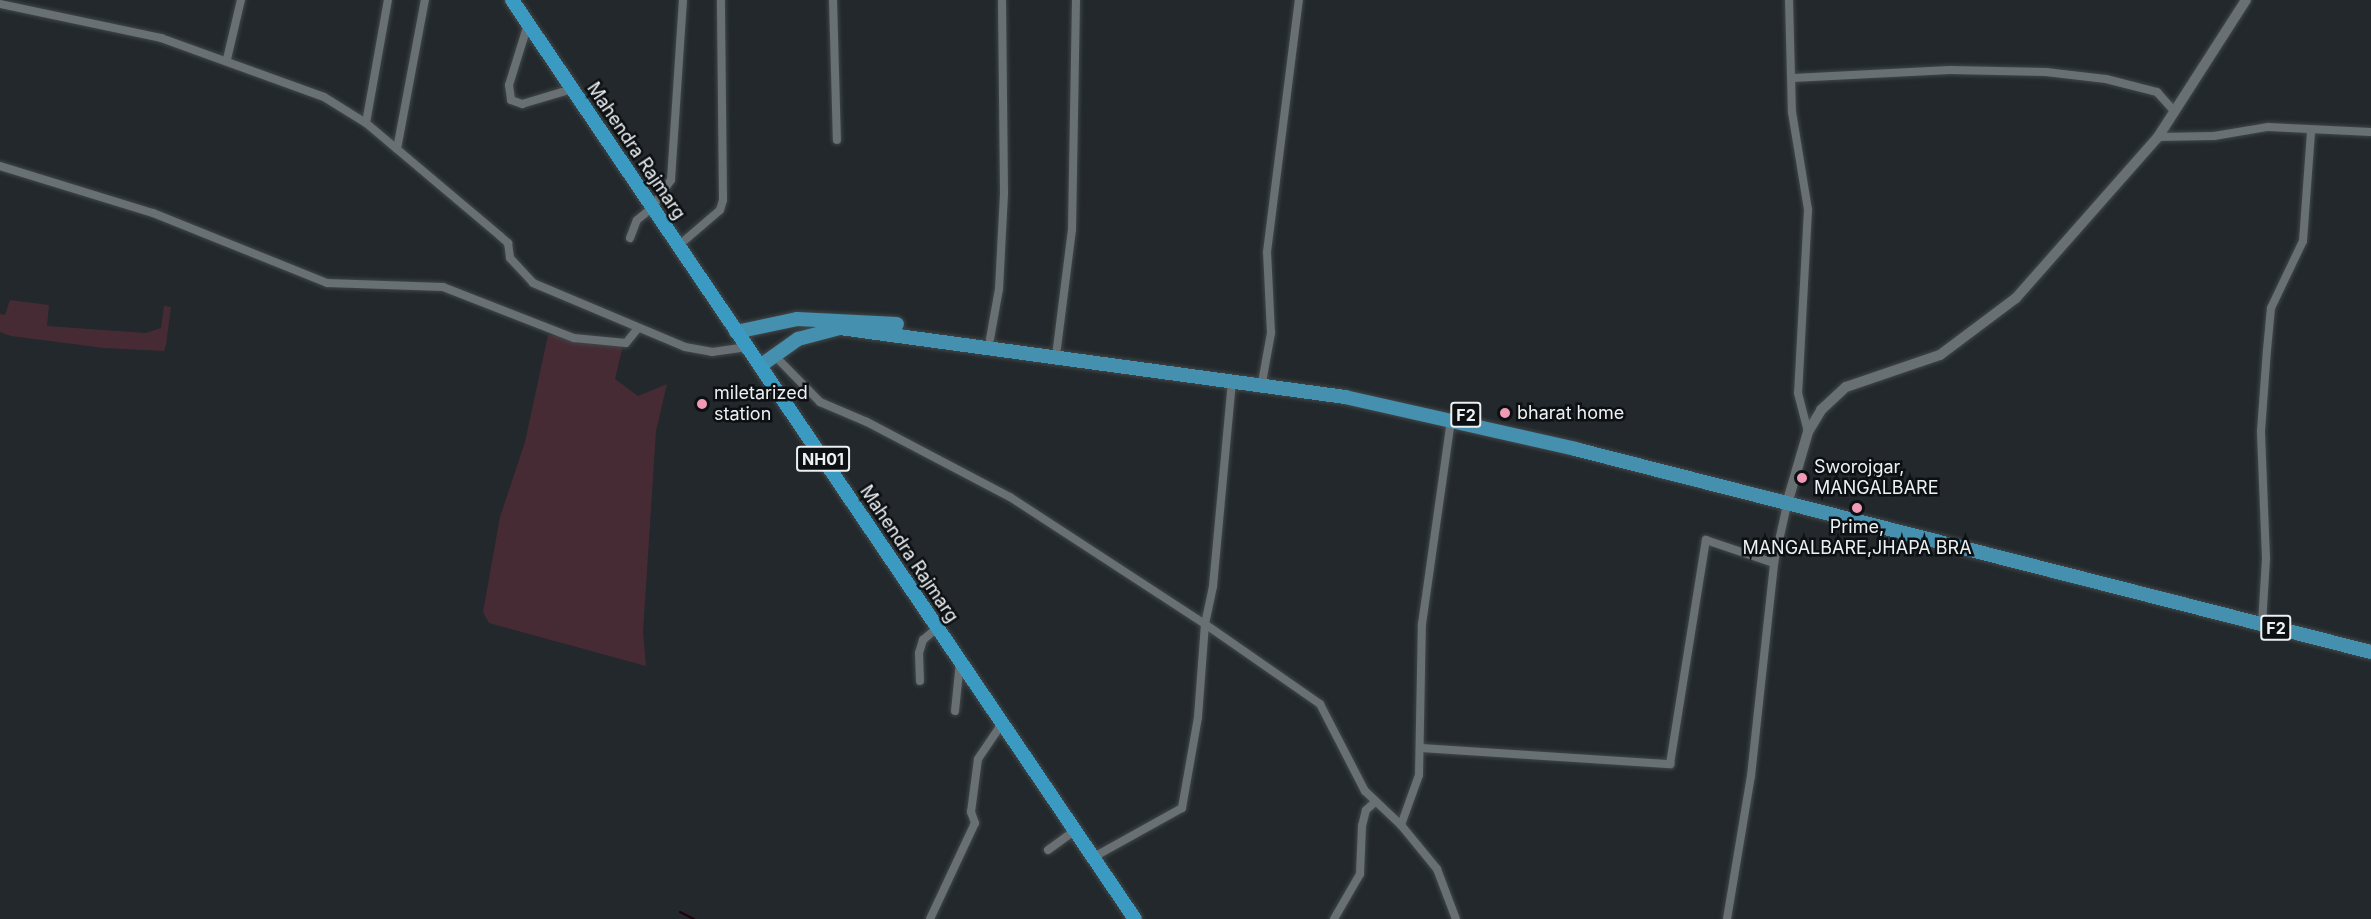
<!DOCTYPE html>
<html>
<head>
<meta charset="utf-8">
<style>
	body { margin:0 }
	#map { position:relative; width:2371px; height:919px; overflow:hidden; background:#22282b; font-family:Inter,sans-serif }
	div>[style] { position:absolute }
	.green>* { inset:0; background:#472b34 }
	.stream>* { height:2px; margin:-1px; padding:0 1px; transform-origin:1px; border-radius:1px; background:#1f010c }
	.roads { filter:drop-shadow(0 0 2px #414749) drop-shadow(0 0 2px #414749) }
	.minor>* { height:8px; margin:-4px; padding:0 4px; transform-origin:4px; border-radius:4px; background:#687074 }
	.tertiary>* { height:10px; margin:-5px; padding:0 5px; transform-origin:5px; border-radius:5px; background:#687074 }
	.primary>* { height:14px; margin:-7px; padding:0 7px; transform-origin:7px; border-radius:7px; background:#4590ae }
	.trunk>* { height:14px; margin:-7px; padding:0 7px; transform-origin:7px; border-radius:7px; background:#3a9ac2 }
	.dots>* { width:16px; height:16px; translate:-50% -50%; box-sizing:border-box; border:3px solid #0d1012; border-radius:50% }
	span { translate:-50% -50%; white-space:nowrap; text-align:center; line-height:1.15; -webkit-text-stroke:5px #0d1012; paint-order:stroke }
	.shield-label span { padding:2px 4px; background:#0d1012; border:2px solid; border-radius:4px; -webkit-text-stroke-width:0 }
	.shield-label { font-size:16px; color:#ecf0f2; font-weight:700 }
	.street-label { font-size:18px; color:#ecf0f2 }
	.poi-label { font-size:18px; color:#ecf0f2 }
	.left { translate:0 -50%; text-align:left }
</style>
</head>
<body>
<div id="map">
	<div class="green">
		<i style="clip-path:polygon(10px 300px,49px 305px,47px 326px,146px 333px,161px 328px,164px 306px,171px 307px,166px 345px,164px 351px,104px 348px,11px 336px,0 332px,0 314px,5px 315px)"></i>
		<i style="clip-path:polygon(548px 335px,624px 341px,615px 379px,638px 396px,667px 384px,656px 431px,643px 632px,646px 666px,489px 623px,483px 612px,500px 517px,525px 442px)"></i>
	</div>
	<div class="stream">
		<i style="left:680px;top:912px;width:16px;rotate:27deg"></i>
	</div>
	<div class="roads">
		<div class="minor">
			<i style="left:833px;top:0;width:140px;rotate:88.4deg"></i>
			<i style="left:1789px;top:0;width:112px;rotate:88.5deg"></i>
			<i style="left:1792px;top:112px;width:99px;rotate:80.7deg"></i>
			<i style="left:1808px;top:210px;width:183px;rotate:93.1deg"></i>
			<i style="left:1798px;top:393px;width:40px;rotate:75.6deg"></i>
			<i style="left:0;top:4px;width:165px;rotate:11.9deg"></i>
			<i style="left:161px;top:38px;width:173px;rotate:19.9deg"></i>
			<i style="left:324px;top:97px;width:49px;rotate:31.8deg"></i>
			<i style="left:366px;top:123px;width:175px;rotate:40.1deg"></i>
			<i style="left:500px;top:236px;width:11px;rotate:41deg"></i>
			<i style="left:508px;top:243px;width:15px;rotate:82deg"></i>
			<i style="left:510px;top:258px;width:34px;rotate:47deg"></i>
			<i style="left:533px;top:283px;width:165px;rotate:22.8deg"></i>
			<i style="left:685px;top:347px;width:27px;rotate:10deg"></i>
			<i style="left:712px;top:352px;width:34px;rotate:-8deg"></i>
			<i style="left:528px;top:24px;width:64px;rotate:107.3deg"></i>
			<i style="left:509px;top:85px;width:15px;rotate:82deg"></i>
			<i style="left:511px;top:100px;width:12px;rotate:20deg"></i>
			<i style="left:522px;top:104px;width:52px;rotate:-16.7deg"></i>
			<i style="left:227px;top:59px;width:61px;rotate:-76.7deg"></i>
			<i style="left:1793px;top:78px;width:157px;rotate:-2.9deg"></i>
			<i style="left:1950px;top:70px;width:96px;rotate:1.2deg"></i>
			<i style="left:2046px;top:72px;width:60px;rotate:6.7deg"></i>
			<i style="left:2106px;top:79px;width:53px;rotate:14.3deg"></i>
			<i style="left:2157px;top:92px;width:24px;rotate:48deg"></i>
			<i style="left:366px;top:123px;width:125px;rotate:-79.9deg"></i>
			<i style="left:2158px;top:137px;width:56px;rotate:-1deg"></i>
			<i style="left:2214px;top:136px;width:55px;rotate:-9.5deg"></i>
			<i style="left:2268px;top:127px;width:103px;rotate:2.8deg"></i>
			<i style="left:397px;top:149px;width:152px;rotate:-79.4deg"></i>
			<i style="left:0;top:166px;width:160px;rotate:17.1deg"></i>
			<i style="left:153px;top:213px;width:188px;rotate:21.9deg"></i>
			<i style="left:327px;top:283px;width:116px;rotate:2deg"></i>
			<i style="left:443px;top:287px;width:141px;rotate:21.3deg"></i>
			<i style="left:574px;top:338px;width:52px;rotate:5.5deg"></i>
			<i style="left:626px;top:343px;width:19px;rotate:-51deg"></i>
			<i style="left:630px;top:238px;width:19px;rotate:-69deg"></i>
			<i style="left:637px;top:220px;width:19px;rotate:-39deg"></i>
			<i style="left:652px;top:208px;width:34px;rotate:-56deg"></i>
			<i style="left:671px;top:180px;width:180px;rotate:-86.2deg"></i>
			<i style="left:678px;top:246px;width:55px;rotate:-40.6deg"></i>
			<i style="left:720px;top:210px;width:10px;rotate:-73deg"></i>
			<i style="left:723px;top:200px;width:200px;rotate:-90.6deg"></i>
			<i style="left:990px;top:339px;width:51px;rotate:-79.8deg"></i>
			<i style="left:999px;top:289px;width:97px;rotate:-87deg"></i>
			<i style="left:1004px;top:192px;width:192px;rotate:-90.6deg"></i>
			<i style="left:1057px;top:348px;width:120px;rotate:-82.8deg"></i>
			<i style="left:1072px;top:229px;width:229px;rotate:-89deg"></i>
			<i style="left:774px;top:355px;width:66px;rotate:45.6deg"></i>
			<i style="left:820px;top:402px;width:51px;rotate:23.1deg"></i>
			<i style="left:867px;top:422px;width:161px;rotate:27.7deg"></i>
			<i style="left:1010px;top:497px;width:233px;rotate:33.1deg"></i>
			<i style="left:1205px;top:624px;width:39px;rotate:-78deg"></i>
			<i style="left:1213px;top:586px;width:207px;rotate:-84.7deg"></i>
			<i style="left:1263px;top:377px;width:45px;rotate:-79.7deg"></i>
			<i style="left:1271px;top:333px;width:81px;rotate:-92.8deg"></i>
			<i style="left:1267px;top:252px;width:254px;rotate:-82.8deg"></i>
			<i style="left:2262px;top:624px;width:66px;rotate:-86.5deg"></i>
			<i style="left:2266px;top:558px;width:127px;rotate:-92.3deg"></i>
			<i style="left:2261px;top:431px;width:81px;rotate:-85.8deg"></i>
			<i style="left:2267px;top:350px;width:42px;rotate:-84.6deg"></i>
			<i style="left:2271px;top:308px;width:74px;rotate:-64.5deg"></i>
			<i style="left:2303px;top:241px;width:110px;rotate:-85.8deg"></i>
			<i style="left:920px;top:681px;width:28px;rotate:-92deg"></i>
			<i style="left:919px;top:653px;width:14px;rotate:-73deg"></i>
			<i style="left:923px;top:640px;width:18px;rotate:-41deg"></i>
			<i style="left:955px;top:711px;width:49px;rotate:-84.2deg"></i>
			<i style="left:1421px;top:748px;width:250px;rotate:3.7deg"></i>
			<i style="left:1670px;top:764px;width:227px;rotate:-80.9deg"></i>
			<i style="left:1706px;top:540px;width:72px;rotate:18.7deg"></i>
			<i style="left:1401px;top:825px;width:57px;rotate:50.7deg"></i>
			<i style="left:1437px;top:869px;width:53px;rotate:69.2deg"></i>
			<i style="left:1048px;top:850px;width:32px;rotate:-36deg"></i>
			<i style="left:1092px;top:858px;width:103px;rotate:-29.1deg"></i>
			<i style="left:1182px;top:808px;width:92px;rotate:-80deg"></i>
			<i style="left:1198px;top:717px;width:93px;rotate:-85.7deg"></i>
			<i style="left:1205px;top:624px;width:140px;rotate:34.8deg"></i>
			<i style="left:1320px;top:704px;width:98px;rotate:62.7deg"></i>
			<i style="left:1365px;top:791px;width:50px;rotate:43.4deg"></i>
			<i style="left:1401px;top:825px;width:53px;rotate:-70.2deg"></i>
			<i style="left:1419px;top:775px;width:151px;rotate:-88.9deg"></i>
			<i style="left:1422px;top:624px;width:207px;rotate:-81.9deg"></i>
			<i style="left:930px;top:919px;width:106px;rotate:-64.9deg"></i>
			<i style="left:975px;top:823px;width:12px;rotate:-110deg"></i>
			<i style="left:971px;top:812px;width:53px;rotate:-82.5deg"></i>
			<i style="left:978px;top:759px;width:41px;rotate:-55.9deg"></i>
			<i style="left:1334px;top:919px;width:52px;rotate:-60deg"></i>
			<i style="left:1360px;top:874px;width:48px;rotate:-87.6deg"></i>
			<i style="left:1362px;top:826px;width:16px;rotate:-76deg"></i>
			<i style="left:1366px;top:810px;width:11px;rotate:-41deg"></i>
			<i style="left:1727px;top:919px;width:145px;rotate:-80.5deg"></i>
			<i style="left:1751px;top:776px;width:214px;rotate:-83.8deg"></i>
			<i style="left:1774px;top:563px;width:59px;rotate:-77.4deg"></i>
		</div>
		<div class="tertiary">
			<i style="left:1789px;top:497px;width:68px;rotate:-73.7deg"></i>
			<i style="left:1808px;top:432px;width:26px;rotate:-59deg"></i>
			<i style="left:1821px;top:410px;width:34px;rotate:-43deg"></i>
			<i style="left:1846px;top:387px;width:99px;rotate:-18.8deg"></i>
			<i style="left:1940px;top:355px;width:95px;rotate:-36.9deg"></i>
			<i style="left:2016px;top:298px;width:215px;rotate:-48.6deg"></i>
			<i style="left:2158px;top:137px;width:163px;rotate:-57.3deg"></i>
		</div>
		<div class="primary">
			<i style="left:736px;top:332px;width:62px;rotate:-12deg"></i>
			<i style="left:797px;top:319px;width:100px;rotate:2.9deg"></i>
			<i style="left:760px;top:366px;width:47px;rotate:-35.4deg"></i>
			<i style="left:798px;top:339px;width:43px;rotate:-14.7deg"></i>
			<i style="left:840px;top:328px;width:510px;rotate:7.78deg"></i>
			<i style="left:1345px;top:397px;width:236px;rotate:12.7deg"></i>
			<i style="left:1575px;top:449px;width:821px;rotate:14.31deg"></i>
		</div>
		<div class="trunk">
			<i style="left:512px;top:0;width:1110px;rotate:55.87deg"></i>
		</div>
	</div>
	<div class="dots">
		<i style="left:702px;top:404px;background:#f09ab5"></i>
		<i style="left:1505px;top:413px;background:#f09ab5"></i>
		<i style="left:1802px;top:478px;background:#f09ab5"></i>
		<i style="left:1857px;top:508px;background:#f09ab5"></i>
	</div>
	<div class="shield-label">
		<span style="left:1466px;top:415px">F2</span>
		<span style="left:823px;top:459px">NH01</span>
		<span style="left:2276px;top:628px">F2</span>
	</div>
	<div class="street-label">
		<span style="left:636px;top:151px;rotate:56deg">Mahendra Rajmarg</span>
		<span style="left:909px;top:554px;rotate:56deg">Mahendra Rajmarg</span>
	</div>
	<div class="poi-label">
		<span class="left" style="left:714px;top:404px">miletarized<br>station</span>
		<span class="left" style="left:1517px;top:413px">bharat home</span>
		<span class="left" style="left:1814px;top:478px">Sworojgar,<br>MANGALBARE</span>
		<span style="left:1857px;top:538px">Prime,<br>MANGALBARE,JHAPA BRA</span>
	</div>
</div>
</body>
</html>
